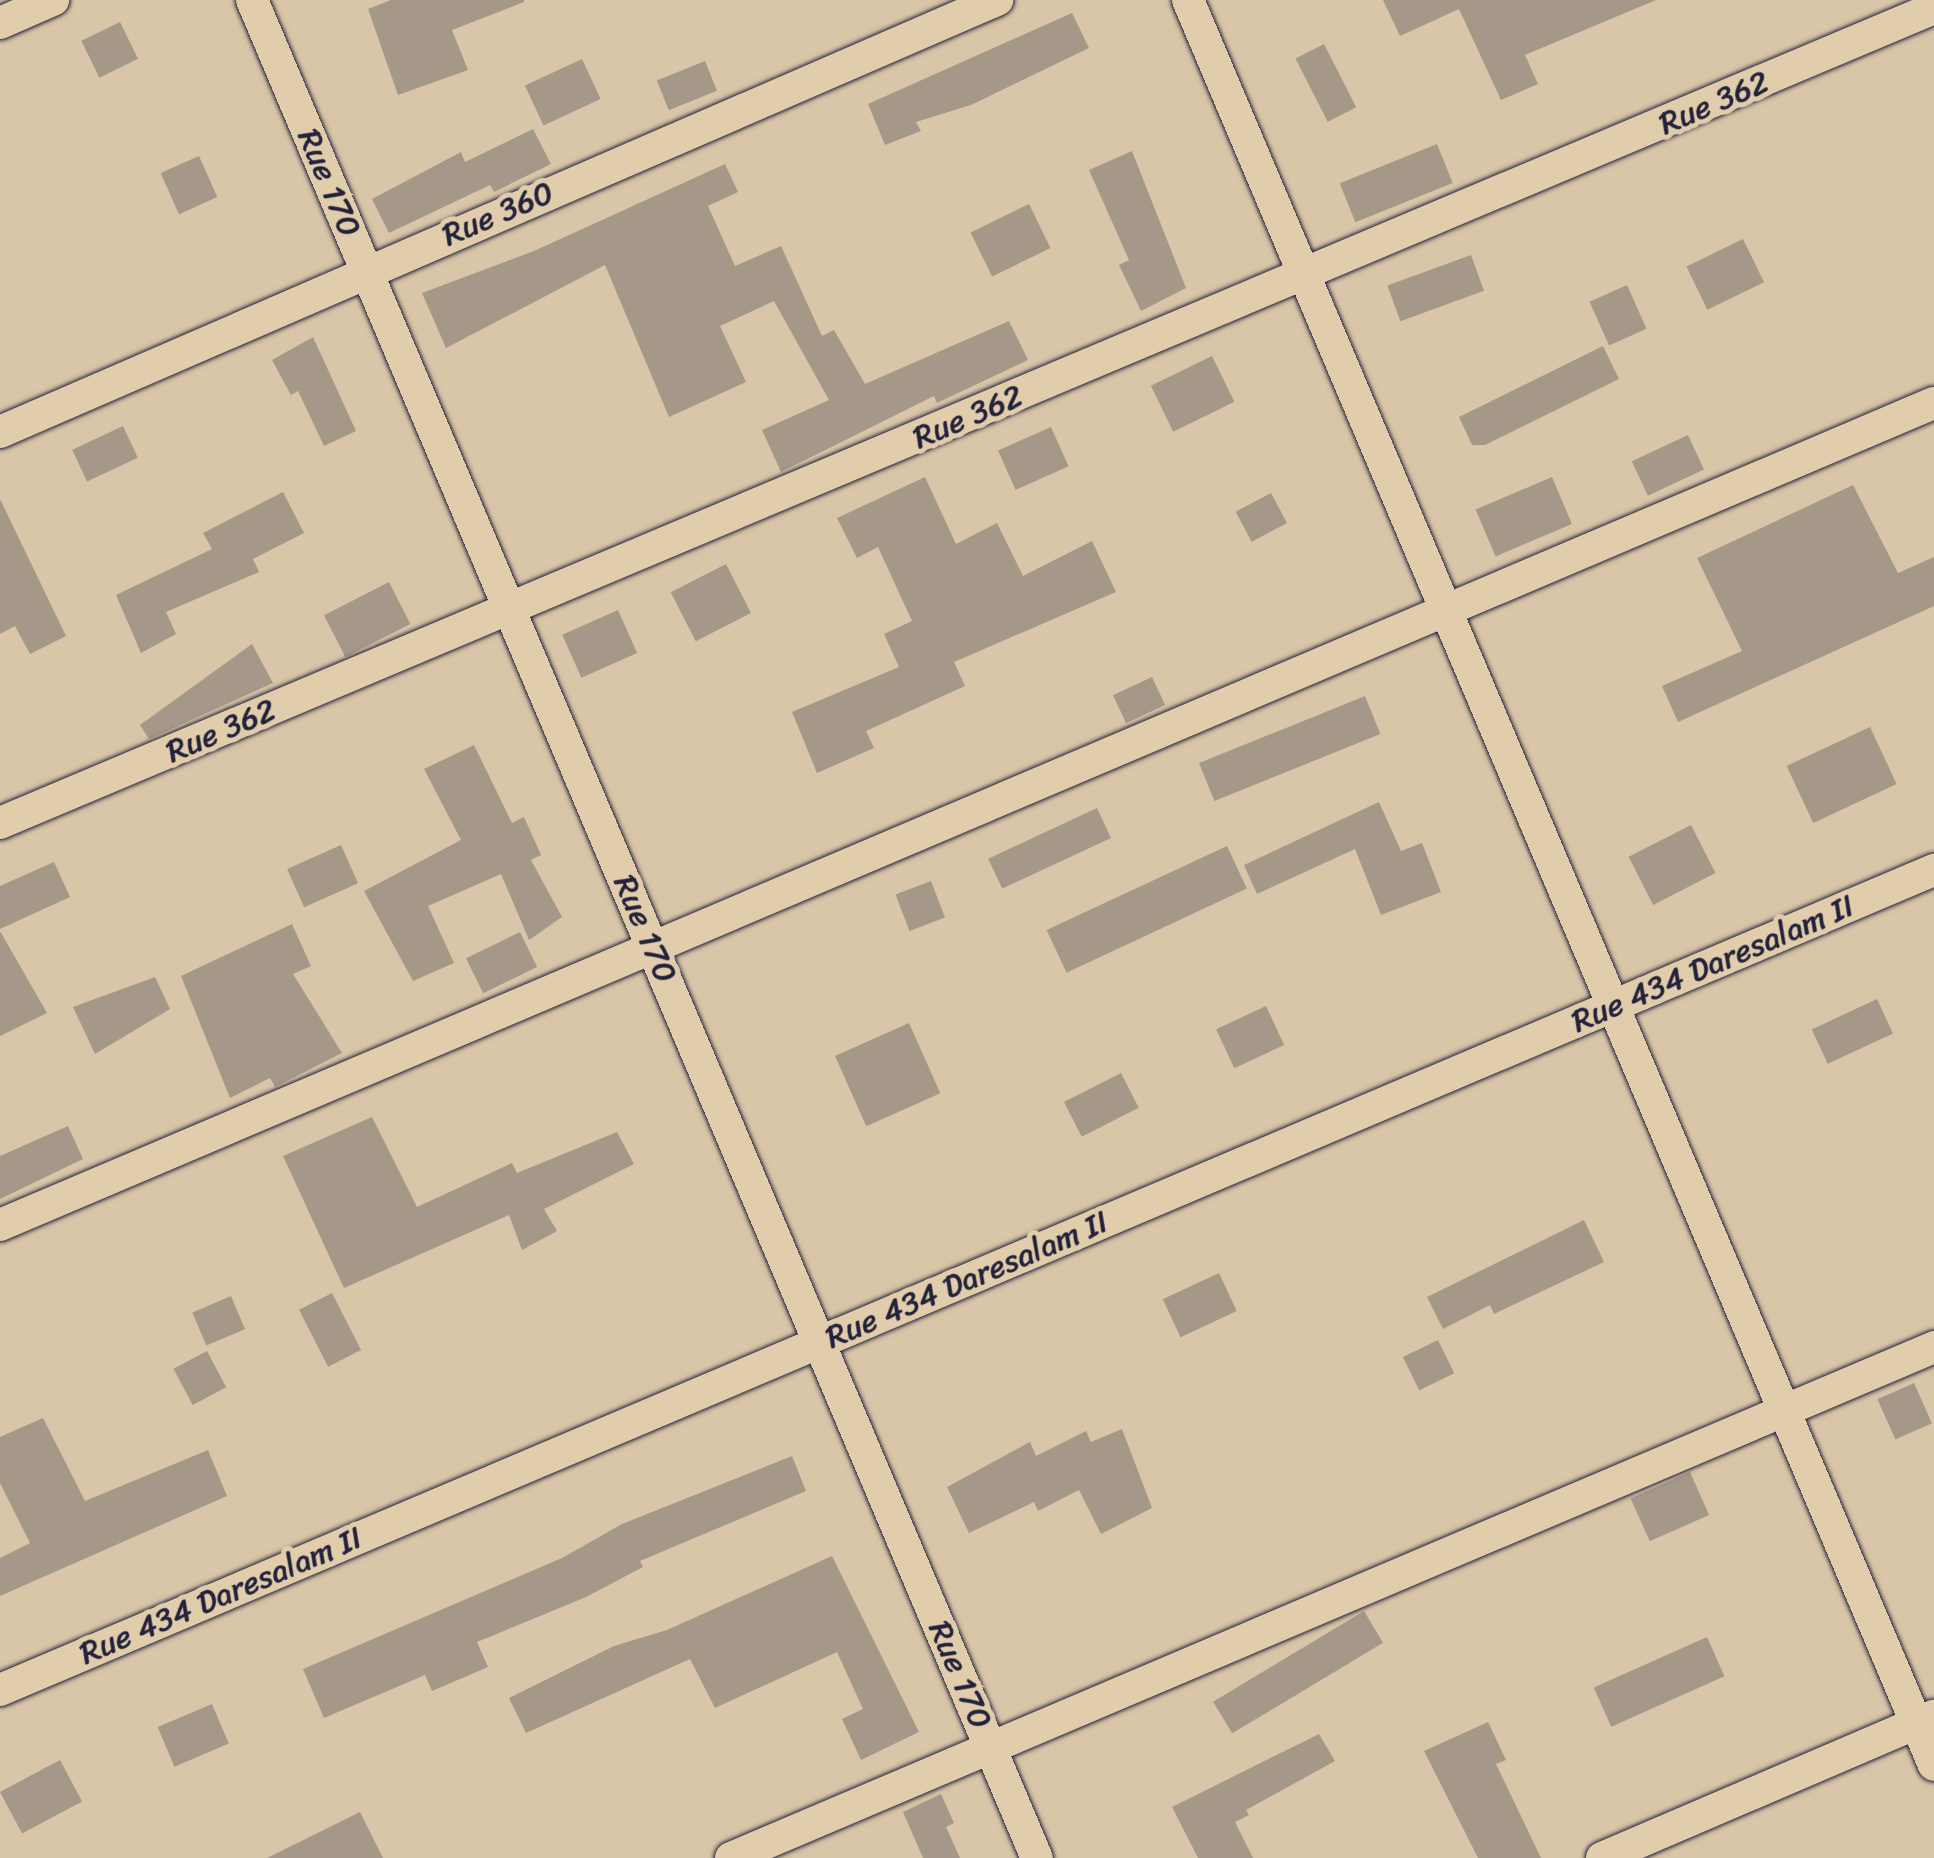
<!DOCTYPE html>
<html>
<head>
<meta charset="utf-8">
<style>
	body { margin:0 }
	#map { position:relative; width:1934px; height:1858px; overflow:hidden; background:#d9c5a7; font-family:Sriracha,sans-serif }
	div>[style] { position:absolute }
	.building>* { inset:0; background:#a69889; transform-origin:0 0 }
	.roads { filter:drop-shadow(0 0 2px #22223b) drop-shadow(0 0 2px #22223b) }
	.street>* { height:32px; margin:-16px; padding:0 16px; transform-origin:16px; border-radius:16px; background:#e1ccab }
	span { translate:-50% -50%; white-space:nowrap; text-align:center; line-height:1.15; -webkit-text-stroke:10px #e1ccab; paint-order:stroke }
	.street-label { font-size:32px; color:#22223b }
</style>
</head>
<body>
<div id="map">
	<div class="building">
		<i style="clip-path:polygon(391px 0,524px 0,524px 2px,452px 30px,468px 70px,398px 95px,368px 9px)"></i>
		<i style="clip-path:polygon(1383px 0,1656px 0,1525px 55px,1538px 84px,1501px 100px,1459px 9px,1400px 36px)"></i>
		<i style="clip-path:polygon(1072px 13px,1089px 48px,971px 105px,916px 122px,921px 131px,885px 145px,868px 104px)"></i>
		<i style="left:120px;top:22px;width:41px;height:43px;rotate:64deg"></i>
		<i style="left:1324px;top:44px;width:71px;height:32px;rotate:63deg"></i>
		<i style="left:582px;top:59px;width:44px;height:63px;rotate:65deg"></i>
		<i style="left:705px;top:61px;width:32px;height:52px;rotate:68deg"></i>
		<i style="clip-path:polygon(533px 129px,551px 164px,494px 192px,490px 185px,389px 233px,372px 199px,461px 152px,465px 162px)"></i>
		<i style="left:1437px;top:144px;width:42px;height:105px;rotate:68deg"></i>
		<i style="clip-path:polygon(1132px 151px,1186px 288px,1141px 311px,1119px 265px,1129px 260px,1089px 170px)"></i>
		<i style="left:199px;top:156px;width:45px;height:42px;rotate:66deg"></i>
		<i style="clip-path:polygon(725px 164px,738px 192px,708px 206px,735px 266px,781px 246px,822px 336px,834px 330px,865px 384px,1009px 321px,1028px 360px,937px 403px,934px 396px,781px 472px,762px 430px,829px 400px,774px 301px,720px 326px,746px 382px,669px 417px,605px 265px,446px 348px,422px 293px,534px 251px)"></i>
		<i style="left:1029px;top:204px;width:49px;height:65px;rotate:64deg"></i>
		<i style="left:1743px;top:239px;width:48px;height:63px;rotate:64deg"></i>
		<i style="left:1471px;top:255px;width:38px;height:89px;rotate:70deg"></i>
		<i style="left:1627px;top:285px;width:48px;height:41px;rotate:66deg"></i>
		<i style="clip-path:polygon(313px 337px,356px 431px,324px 446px,298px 391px,291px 395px,272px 360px)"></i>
		<i style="clip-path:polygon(1603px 346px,1619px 379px,1485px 445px,1472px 445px,1459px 417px)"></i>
		<i style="left:1212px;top:356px;width:51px;height:68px;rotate:64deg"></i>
		<i style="left:123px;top:426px;width:35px;height:56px;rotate:65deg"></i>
		<i style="left:1051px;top:427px;width:43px;height:58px;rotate:66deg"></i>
		<i style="left:1688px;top:435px;width:38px;height:62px;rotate:65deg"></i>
		<i style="clip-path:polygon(925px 477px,956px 544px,997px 523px,1023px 576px,1092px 541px,1116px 592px,954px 662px,965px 686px,866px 731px,874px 748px,817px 773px,792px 712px,899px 667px,884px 634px,912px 621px,878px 547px,857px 558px,837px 518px)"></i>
		<i style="left:1552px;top:477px;width:51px;height:83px;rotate:67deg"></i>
		<i style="clip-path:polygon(1853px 485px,1898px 573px,1934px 557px,1934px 606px,1678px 722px,1662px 686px,1742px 651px,1697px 558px)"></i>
		<i style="clip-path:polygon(283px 492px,304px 533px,253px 559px,259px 572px,166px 612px,176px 634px,141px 653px,116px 595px,212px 549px,203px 533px)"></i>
		<i style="left:1271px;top:493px;width:34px;height:40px;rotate:62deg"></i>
		<i style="clip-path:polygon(0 499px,66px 636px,30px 654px,15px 626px,0 634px)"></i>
		<i style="left:726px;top:564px;width:55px;height:62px;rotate:63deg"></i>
		<i style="left:389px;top:582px;width:47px;height:73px;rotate:63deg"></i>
		<i style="left:618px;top:610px;width:47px;height:61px;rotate:66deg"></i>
		<i style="clip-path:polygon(252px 644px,273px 683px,149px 739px,140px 725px)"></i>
		<i style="left:1152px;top:677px;width:31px;height:43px;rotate:65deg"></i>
		<i style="left:1365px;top:696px;width:41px;height:179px;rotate:68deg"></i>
		<i style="left:1870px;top:727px;width:63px;height:92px;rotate:65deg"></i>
		<i style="clip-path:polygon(474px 745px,512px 823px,524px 817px,541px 855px,531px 860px,562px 917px,529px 940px,501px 874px,428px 906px,454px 963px,413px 981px,364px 891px,461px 840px,424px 769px)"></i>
		<i style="clip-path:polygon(1379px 802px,1401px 851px,1422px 843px,1441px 892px,1381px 915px,1355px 849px,1257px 894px,1244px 865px)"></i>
		<i style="left:1097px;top:808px;width:33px;height:120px;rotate:65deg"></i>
		<i style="left:1691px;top:825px;width:54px;height:70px;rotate:63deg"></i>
		<i style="left:341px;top:845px;width:42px;height:59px;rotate:66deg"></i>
		<i style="left:1227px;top:846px;width:47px;height:199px;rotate:65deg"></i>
		<i style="clip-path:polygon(54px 862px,70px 897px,0 929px,0 886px)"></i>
		<i style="left:931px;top:881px;width:39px;height:38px;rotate:69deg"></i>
		<i style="clip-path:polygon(292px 924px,311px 966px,293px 974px,342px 1053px,275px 1087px,270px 1078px,230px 1098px,181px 976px)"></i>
		<i style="clip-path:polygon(0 931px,47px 1013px,0 1036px)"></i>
		<i style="left:520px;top:932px;width:39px;height:60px;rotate:64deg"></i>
		<i style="clip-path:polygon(155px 977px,170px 1009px,95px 1054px,73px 1007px)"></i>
		<i style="left:1877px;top:999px;width:38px;height:72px;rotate:65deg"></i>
		<i style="left:1266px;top:1006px;width:43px;height:55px;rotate:65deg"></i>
		<i style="left:909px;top:1023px;width:77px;height:81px;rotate:66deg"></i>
		<i style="left:1121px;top:1073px;width:39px;height:64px;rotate:63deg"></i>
		<i style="clip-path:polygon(372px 1117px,417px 1207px,512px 1163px,517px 1173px,617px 1132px,634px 1164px,544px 1209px,557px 1231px,522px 1250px,509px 1215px,344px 1288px,283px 1156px)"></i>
		<i style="clip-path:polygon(68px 1126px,83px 1159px,0 1199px,0 1156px)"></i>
		<i style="clip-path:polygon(1584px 1220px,1604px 1262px,1494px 1314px,1490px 1305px,1443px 1329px,1427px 1297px)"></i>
		<i style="left:1219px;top:1273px;width:42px;height:62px;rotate:65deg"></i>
		<i style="left:332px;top:1293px;width:64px;height:37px;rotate:63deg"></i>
		<i style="left:231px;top:1296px;width:36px;height:42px;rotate:67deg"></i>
		<i style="left:1438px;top:1340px;width:37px;height:39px;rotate:64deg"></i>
		<i style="left:207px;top:1351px;width:41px;height:38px;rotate:62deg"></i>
		<i style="left:1914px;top:1383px;width:44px;height:40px;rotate:66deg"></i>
		<i style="clip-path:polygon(43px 1418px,85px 1501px,208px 1450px,227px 1496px,0 1596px,0 1558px,30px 1543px,0 1483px,0 1437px)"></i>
		<i style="clip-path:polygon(1122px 1429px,1152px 1508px,1101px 1534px,1079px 1490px,1038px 1511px,1034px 1502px,969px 1533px,947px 1487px,1030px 1442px,1036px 1456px,1086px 1431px,1091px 1442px)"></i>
		<i style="clip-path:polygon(792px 1456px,806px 1491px,640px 1561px,643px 1567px,586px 1597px,477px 1642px,488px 1667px,432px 1691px,425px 1675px,324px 1718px,303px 1669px,562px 1558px,622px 1524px)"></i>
		<i style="left:1690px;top:1472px;width:47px;height:65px;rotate:66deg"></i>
		<i style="clip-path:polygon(832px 1556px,919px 1732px,861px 1760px,842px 1719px,863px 1709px,837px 1652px,715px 1708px,690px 1659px,526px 1733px,509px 1698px,614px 1646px,667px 1630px)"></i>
		<i style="left:1364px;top:1611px;width:37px;height:176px;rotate:59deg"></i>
		<i style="left:1707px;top:1637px;width:43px;height:124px;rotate:66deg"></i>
		<i style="left:212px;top:1704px;width:43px;height:59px;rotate:67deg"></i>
		<i style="clip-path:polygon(1488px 1722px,1506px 1760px,1496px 1764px,1541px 1858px,1478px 1858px,1424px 1751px)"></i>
		<i style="clip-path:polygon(1319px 1734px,1335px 1761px,1246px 1810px,1249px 1815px,1235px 1822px,1253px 1858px,1198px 1858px,1172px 1807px)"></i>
		<i style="left:60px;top:1760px;width:47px;height:68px;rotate:62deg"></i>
		<i style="clip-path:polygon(941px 1794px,954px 1823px,946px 1827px,960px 1858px,923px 1858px,903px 1812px)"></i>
		<i style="clip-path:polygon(360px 1812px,383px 1858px,267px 1858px)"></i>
	</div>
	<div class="roads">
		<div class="street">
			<i style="left:252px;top:0;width:2017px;rotate:67.1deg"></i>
			<i style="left:1188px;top:0;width:1916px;rotate:67.09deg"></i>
			<i style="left:0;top:23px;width:58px;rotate:-23.5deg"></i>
			<i style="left:0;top:432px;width:1087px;rotate:-23.43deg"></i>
			<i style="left:0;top:823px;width:2099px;rotate:-22.85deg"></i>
			<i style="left:0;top:1225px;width:2101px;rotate:-23.03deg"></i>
			<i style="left:0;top:1690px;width:2101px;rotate:-22.98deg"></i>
			<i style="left:731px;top:1858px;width:1307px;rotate:-23.01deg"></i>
			<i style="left:1602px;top:1858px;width:361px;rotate:-23.2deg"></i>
		</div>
	</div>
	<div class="street-label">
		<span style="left:1714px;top:103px;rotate:-23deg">Rue 362</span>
		<span style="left:329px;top:183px;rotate:67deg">Rue 170</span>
		<span style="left:498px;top:214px;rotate:-23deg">Rue 360</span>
		<span style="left:968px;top:417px;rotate:-23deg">Rue 362</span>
		<span style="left:221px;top:731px;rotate:-23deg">Rue 362</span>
		<span style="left:645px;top:929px;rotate:67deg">Rue 170</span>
		<span style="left:1713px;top:964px;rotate:-23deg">Rue 434 Daresalam II</span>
		<span style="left:967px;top:1280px;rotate:-23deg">Rue 434 Daresalam II</span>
		<span style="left:221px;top:1596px;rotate:-23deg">Rue 434 Daresalam II</span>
		<span style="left:960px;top:1675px;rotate:67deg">Rue 170</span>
	</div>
</div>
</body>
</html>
